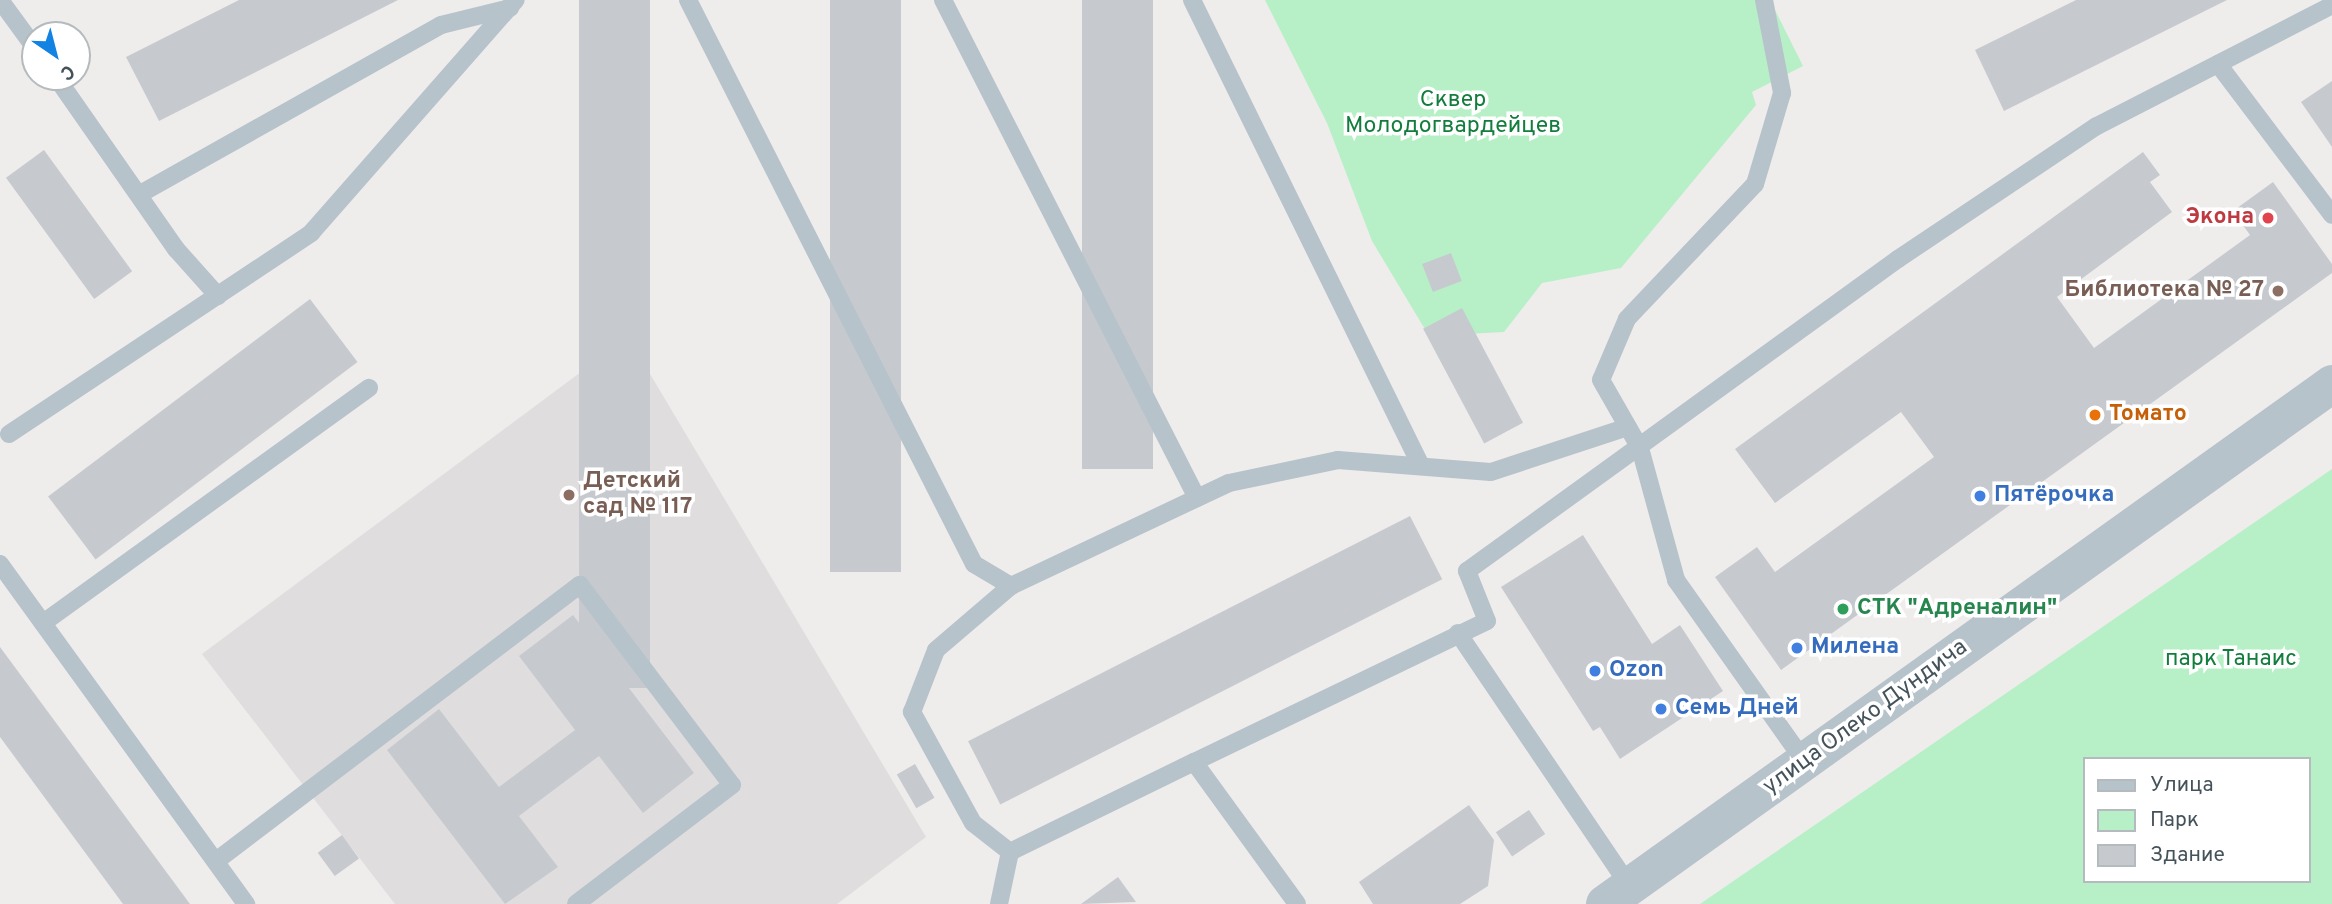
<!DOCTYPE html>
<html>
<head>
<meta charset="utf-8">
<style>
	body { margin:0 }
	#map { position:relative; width:2332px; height:904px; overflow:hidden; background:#efecec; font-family:Overpass,sans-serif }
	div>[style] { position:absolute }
	.education>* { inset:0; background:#e0ddde }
	.green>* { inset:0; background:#b7f0c7 }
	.building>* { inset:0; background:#c6cacf; transform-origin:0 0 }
	.service>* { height:18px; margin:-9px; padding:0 9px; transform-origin:9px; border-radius:9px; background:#b7c3ca }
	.tertiary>* { height:38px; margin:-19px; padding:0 19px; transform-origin:19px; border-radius:19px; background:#b7c3ca }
	.dots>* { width:19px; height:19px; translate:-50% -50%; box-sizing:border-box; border:4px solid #fff; border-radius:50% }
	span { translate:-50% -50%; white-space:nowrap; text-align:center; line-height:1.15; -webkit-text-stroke:7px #fff; paint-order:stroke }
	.park-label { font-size:23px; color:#137d3d }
	.health-label { font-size:23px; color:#be3a42; font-weight:700 }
	.right { translate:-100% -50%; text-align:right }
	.education-label { font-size:23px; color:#785e54; font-weight:700 }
	.left { translate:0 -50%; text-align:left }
	.food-label { font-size:23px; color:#c56008; font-weight:700 }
	.shop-label { font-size:23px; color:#366cbe; font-weight:700 }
	.leisure-label { font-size:23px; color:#27864d; font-weight:700 }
	.street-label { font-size:23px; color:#44525a }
	.legend { position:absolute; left:2083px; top:757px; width:228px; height:126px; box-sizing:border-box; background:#fff; border:2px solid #b4babd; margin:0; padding:9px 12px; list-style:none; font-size:21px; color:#44525a }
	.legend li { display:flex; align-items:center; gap:14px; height:35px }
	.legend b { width:35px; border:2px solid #b4babd }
	.north { position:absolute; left:21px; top:21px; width:70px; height:70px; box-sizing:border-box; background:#fff; border:2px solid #b4babd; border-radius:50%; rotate:145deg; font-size:19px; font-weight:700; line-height:28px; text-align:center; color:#44525a }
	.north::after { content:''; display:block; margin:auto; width:24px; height:32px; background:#1282e3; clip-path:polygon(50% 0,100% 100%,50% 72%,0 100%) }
</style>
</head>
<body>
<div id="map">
	<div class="education">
		<i style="clip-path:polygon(628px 337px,926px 837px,837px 904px,395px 904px,202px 654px)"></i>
	</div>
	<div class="green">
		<i style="clip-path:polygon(1265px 0,1770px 0,1803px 66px,1752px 92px,1756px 105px,1621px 268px,1542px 283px,1504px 332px,1429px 336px,1372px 241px,1327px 123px)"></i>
		<i style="clip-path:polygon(evenodd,2332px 469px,2332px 904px,1700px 904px,2332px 469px,2085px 759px,2309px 759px,2309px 881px,2085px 881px,2085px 759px)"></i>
	</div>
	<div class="building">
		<i style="clip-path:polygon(239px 0,398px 0,159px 121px,126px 57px)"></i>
		<i style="left:579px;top:0;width:71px;height:688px"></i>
		<i style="left:830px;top:0;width:71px;height:572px"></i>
		<i style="left:1082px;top:0;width:71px;height:469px"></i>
		<i style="clip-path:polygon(2076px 0,2227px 0,2004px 111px,1975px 50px)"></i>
		<i style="clip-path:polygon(2332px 81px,2332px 147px,2301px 102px)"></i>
		<i style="left:44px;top:150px;width:150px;height:47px;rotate:54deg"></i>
		<i style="clip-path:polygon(2143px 152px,2160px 175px,2150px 182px,2172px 212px,2057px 297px,2094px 348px,2250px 235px,2233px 211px,2273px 182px,2332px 264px,2332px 273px,1781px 670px,1715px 577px,1757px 547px,1775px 572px,1934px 457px,1901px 412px,1775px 503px,1735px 449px)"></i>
		<i style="left:1451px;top:253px;width:30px;height:31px;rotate:69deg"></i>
		<i style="left:310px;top:299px;width:79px;height:328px;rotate:53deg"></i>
		<i style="left:1462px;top:308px;width:130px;height:44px;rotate:62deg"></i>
		<i style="left:1410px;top:516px;width:71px;height:496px;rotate:63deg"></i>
		<i style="clip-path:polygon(1583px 535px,1652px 644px,1680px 625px,1723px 691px,1620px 759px,1600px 727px,1593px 731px,1501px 587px)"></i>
		<i style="clip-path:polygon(573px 615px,694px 773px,643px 813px,599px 756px,519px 816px,558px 867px,505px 904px,387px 750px,439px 709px,499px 787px,575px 730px,519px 656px)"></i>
		<i style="clip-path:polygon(0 647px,190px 904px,123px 904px,0 737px)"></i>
		<i style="left:915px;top:764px;width:39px;height:21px;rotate:60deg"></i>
		<i style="clip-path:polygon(1469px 805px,1494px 840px,1488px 886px,1460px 904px,1373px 904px,1359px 882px)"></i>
		<i style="left:1529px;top:810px;width:29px;height:40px;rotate:56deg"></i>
		<i style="left:342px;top:835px;width:29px;height:30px;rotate:54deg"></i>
		<i style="clip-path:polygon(1118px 877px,1136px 902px,1081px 904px)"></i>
	</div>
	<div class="service">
		<i style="left:0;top:0;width:59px;rotate:53.9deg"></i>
		<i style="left:688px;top:0;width:632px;rotate:63.11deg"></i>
		<i style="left:974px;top:564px;width:43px;rotate:30.7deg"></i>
		<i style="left:1011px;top:586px;width:241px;rotate:-25.3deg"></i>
		<i style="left:1229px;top:483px;width:111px;rotate:-11.9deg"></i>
		<i style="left:1338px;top:460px;width:153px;rotate:4.5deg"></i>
		<i style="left:1491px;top:472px;width:144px;rotate:-18.2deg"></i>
		<i style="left:943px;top:0;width:559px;rotate:62.98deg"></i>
		<i style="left:1192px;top:0;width:519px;rotate:63.83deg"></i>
		<i style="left:1764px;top:0;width:95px;rotate:79deg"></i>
		<i style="left:1782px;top:93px;width:95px;rotate:106.5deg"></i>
		<i style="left:1755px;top:184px;width:186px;rotate:133.5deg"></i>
		<i style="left:1627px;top:319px;width:66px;rotate:113.1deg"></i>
		<i style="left:1601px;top:380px;width:78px;rotate:60.2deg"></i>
		<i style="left:1640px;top:448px;width:137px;rotate:74.7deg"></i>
		<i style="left:1676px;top:580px;width:223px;rotate:54.7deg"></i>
		<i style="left:2218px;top:64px;width:189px;rotate:52.9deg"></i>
		<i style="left:56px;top:77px;width:210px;rotate:55.1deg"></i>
		<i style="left:176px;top:249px;width:63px;rotate:48.2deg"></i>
		<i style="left:140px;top:194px;width:345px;rotate:-29.3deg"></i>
		<i style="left:441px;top:25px;width:71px;rotate:-13.8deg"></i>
		<i style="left:9px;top:434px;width:363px;rotate:-33.6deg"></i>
		<i style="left:311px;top:233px;width:310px;rotate:-48.7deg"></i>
		<i style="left:0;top:564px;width:420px;rotate:54.1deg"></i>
		<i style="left:43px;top:623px;width:402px;rotate:-35.8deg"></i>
		<i style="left:1458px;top:633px;width:307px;rotate:55.9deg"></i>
		<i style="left:1194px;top:762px;width:325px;rotate:-25.7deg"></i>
		<i style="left:1487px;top:621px;width:54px;rotate:-111.8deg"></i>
		<i style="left:1467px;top:571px;width:532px;rotate:-35.9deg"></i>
		<i style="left:1898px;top:259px;width:239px;rotate:-33.8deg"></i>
		<i style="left:2097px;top:126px;width:264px;rotate:-27.2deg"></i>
		<i style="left:1010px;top:852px;width:47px;rotate:-141.9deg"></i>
		<i style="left:973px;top:823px;width:127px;rotate:-118.8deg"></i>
		<i style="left:912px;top:712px;width:66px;rotate:-68.8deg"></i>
		<i style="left:936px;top:650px;width:99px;rotate:-40.5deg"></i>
		<i style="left:216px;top:861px;width:457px;rotate:-37.2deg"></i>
		<i style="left:580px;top:585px;width:251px;rotate:52.8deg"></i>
		<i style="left:732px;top:785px;width:196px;rotate:142.7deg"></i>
		<i style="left:999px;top:904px;width:53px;rotate:-78.1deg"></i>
		<i style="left:1010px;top:852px;width:205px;rotate:-26.1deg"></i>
		<i style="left:1194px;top:762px;width:175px;rotate:54deg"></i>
	</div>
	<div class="tertiary">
		<i style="left:1605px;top:904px;width:894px;rotate:-35.57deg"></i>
	</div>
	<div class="dots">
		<i style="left:2268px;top:218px;background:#e0444e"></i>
		<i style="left:2278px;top:291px;background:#8d6e63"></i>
		<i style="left:2095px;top:415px;background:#e8710a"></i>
		<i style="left:569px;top:495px;background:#8d6e63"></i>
		<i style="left:1980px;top:496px;background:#3f7fe0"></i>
		<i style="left:1843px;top:609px;background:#2e9e5b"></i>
		<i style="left:1797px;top:648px;background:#3f7fe0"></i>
		<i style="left:1595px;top:671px;background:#3f7fe0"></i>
		<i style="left:1661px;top:709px;background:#3f7fe0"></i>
	</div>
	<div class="park-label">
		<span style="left:1453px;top:114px">Сквер<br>Молодогвардейцев</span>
		<span style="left:2231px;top:660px">парк Танаис</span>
	</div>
	<div class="health-label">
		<span class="right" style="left:2254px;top:218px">Экона</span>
	</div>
	<div class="education-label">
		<span class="right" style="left:2264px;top:291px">Библиотека № 27</span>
		<span class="left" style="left:583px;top:495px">Детский<br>сад № 117</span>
	</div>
	<div class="food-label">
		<span class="left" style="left:2109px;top:415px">Томато</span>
	</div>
	<div class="shop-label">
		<span class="left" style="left:1994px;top:496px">Пятёрочка</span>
		<span class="left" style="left:1811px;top:648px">Милена</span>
		<span class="left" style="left:1609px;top:671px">Ozon</span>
		<span class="left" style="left:1675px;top:709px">Семь Дней</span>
	</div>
	<div class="leisure-label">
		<span class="left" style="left:1857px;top:609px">СТК "Адреналин"</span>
	</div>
	<div class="street-label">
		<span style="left:1866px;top:718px;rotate:-36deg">улица Олеко Дундича</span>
	</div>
	<ul class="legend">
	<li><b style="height:9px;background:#b7c3ca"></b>Улица</li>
	<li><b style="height:19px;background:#b7f0c7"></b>Парк</li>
	<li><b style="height:19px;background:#c6cacf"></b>Здание</li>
	</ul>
	<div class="north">С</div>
</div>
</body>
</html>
